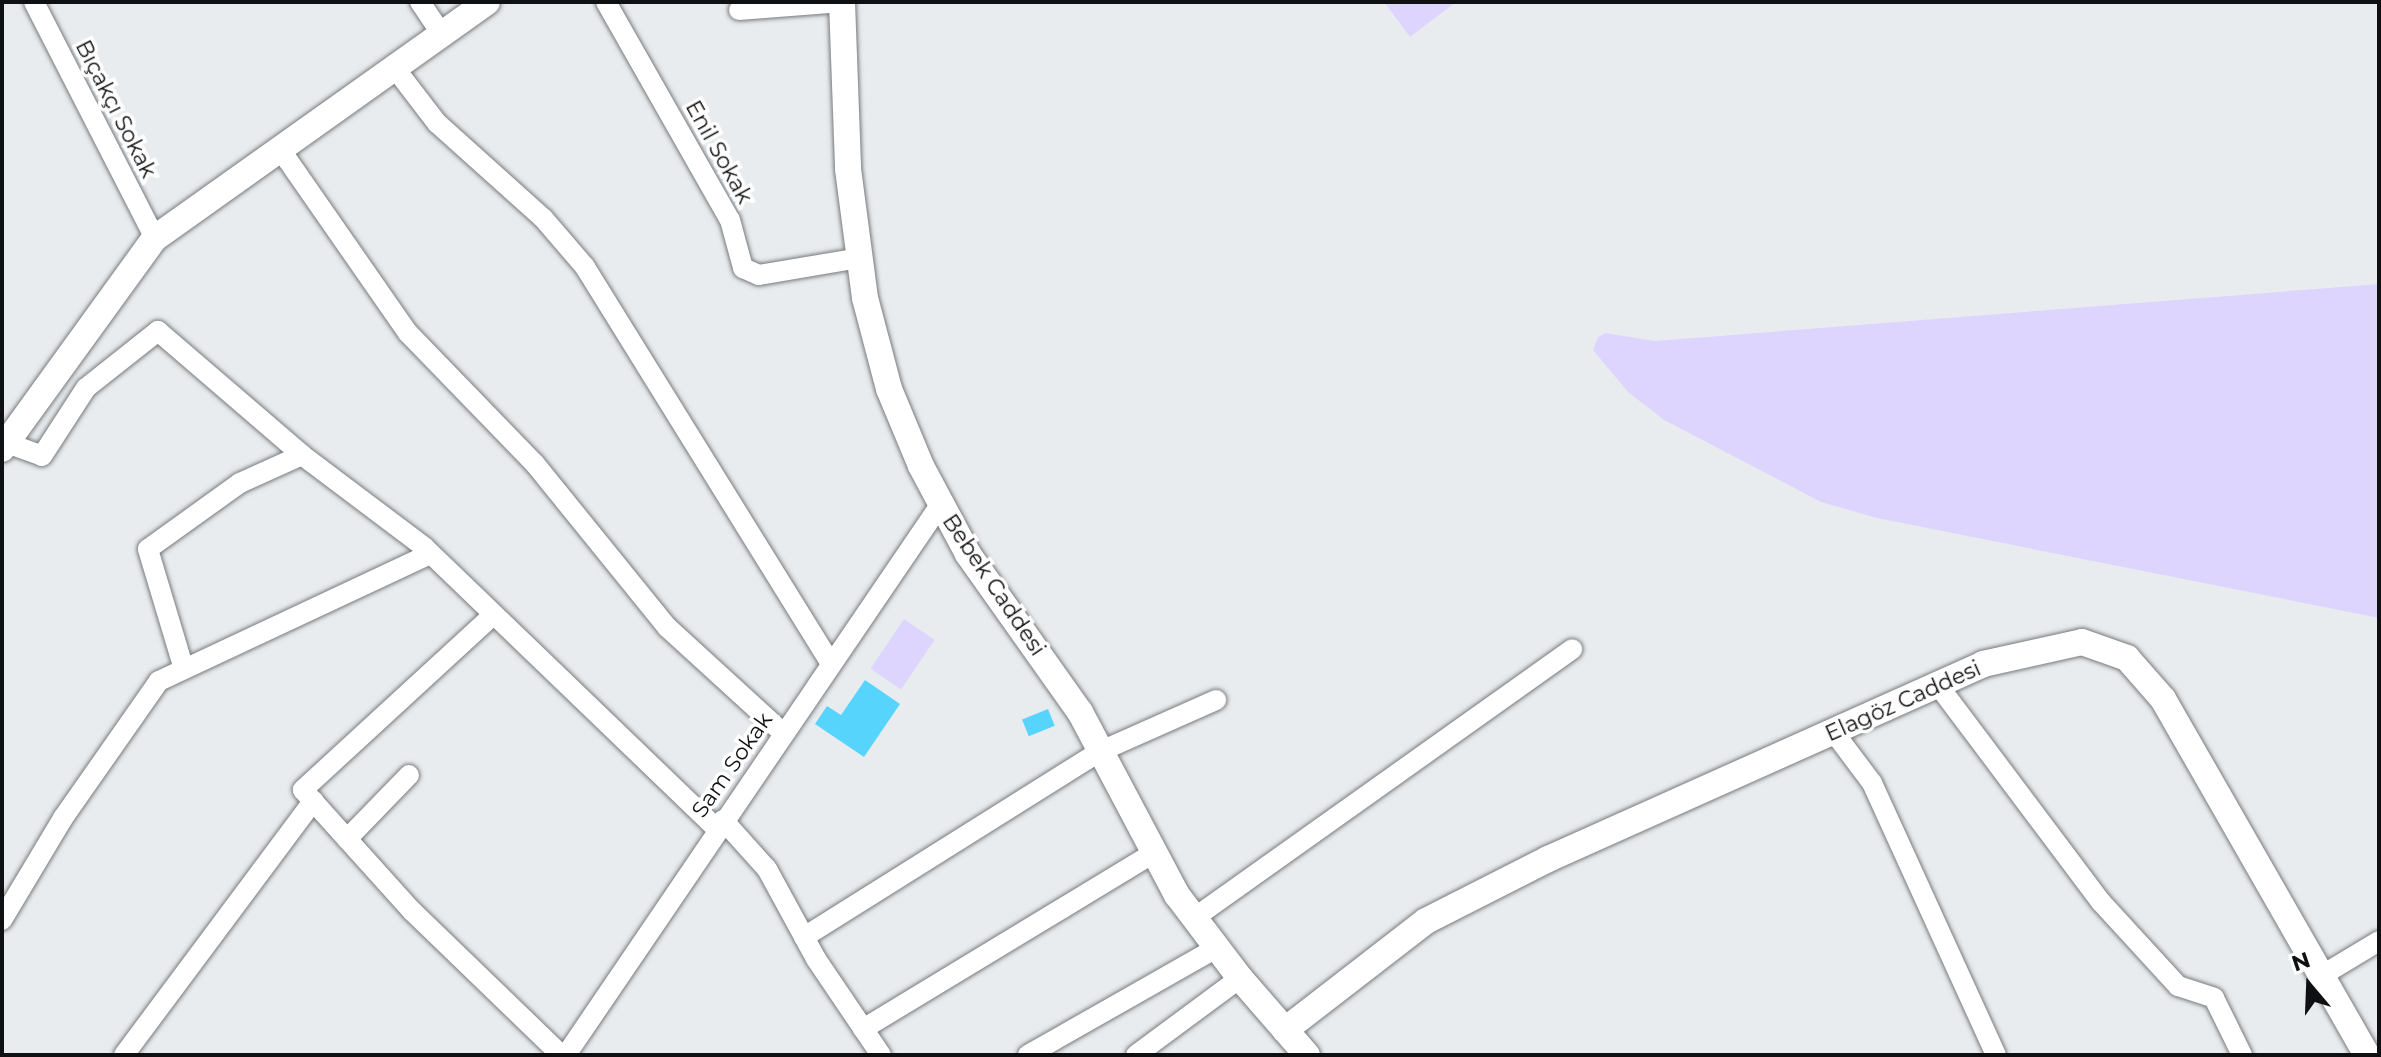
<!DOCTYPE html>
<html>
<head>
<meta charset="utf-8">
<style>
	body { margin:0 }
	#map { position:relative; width:2381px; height:1057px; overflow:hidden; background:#e9ecef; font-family:Montserrat,sans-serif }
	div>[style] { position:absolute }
	.green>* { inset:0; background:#ded5ff; transform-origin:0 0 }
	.building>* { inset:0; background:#57d4fc; transform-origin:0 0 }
	.roads { filter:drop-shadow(0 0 2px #787b7d) drop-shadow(0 0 2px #787b7d) }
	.minor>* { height:20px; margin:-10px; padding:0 10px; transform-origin:10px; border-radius:10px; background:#fff }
	.tertiary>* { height:26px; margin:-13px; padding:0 13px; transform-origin:13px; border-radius:13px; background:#fff }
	span { translate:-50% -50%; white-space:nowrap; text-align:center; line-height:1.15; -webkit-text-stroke:7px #fff; paint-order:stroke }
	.street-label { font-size:22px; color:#0f1011 }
	.frame { position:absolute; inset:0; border:4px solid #0f1011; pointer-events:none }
	.north { position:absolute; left:2269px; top:945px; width:80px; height:80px; -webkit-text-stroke:6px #fff; paint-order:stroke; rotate:341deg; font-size:22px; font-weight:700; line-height:32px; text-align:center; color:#0f1011 }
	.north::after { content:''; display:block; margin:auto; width:28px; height:36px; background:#0f1011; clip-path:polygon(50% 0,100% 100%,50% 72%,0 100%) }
</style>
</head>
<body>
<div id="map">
	<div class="green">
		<i style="clip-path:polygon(1384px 2px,1456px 2px,1410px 37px)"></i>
		<i style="clip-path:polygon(2379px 284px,2379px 618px,1877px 518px,1821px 502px,1664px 420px,1628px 392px,1593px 350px,1598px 337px,1606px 333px,1655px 341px)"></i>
		<i style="left:904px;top:619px;width:37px;height:60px;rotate:34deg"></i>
	</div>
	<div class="building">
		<i style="clip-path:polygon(865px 680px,900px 704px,864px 757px,815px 724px,827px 706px,841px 715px)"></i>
		<i style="left:1048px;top:709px;width:18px;height:28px;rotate:68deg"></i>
	</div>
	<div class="roads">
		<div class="minor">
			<i style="left:34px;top:2px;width:265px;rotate:62.9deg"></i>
			<i style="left:420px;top:2px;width:37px;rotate:56deg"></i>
			<i style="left:606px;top:2px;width:251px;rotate:60.4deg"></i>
			<i style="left:730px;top:220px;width:50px;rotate:74.8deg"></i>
			<i style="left:743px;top:268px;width:17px;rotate:24deg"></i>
			<i style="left:759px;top:275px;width:101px;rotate:-9.6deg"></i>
			<i style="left:739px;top:10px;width:103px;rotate:-4.4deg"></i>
			<i style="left:394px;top:67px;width:71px;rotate:52.5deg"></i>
			<i style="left:437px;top:123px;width:142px;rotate:41.9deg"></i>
			<i style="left:543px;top:218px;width:65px;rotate:49.4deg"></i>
			<i style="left:585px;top:267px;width:467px;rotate:58.2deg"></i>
			<i style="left:280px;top:149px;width:224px;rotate:55.2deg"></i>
			<i style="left:408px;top:333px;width:182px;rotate:45.9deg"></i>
			<i style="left:535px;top:464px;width:210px;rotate:51deg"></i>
			<i style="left:667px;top:627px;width:157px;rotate:42.4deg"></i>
			<i style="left:7px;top:443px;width:37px;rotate:20deg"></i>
			<i style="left:42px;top:456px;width:81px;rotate:-57.1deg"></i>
			<i style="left:86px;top:388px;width:92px;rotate:-38.4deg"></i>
			<i style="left:158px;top:331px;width:190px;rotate:40.7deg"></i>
			<i style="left:302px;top:455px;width:153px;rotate:37deg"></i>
			<i style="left:424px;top:547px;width:407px;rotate:43.9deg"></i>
			<i style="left:492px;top:616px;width:257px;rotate:137.4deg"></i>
			<i style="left:303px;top:790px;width:163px;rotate:48deg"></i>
			<i style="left:412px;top:911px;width:207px;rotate:44deg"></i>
			<i style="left:183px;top:666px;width:122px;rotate:-106.7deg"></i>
			<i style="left:148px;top:549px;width:113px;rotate:-35.7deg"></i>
			<i style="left:240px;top:483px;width:68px;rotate:-24.3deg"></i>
			<i style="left:1938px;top:685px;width:271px;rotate:53.1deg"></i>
			<i style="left:2101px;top:902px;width:114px;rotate:47.5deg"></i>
			<i style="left:2178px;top:986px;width:38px;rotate:18deg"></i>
			<i style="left:2214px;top:998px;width:64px;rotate:63.8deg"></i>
			<i style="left:1833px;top:731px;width:65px;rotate:53.1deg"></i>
			<i style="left:1872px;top:783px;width:299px;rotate:65.5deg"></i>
			<i style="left:723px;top:820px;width:66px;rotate:48.1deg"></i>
			<i style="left:767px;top:869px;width:102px;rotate:61.4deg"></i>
			<i style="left:816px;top:959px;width:116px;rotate:55.9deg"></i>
			<i style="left:347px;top:839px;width:89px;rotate:-45.9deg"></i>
			<i style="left:1194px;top:918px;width:464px;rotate:-35.4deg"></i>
			<i style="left:2px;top:920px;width:119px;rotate:-59.1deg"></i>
			<i style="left:63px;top:818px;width:167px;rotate:-55deg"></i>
			<i style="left:159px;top:681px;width:299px;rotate:-25.1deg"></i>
			<i style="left:804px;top:937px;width:350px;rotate:-32.1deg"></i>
			<i style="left:1101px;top:751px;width:126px;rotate:-23.9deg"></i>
			<i style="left:2321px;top:976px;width:68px;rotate:-31.1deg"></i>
			<i style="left:863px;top:1029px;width:338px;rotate:-31.2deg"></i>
			<i style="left:124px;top:1055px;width:317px;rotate:-53.3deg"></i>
			<i style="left:566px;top:1055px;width:665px;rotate:-55.78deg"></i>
			<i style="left:1028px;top:1055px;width:216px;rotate:-29.6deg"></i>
			<i style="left:1136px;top:1055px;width:129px;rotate:-36.5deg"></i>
		</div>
		<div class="tertiary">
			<i style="left:842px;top:2px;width:167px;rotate:87.9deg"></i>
			<i style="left:848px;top:169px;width:130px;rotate:82.5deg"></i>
			<i style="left:865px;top:298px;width:94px;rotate:75.2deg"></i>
			<i style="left:889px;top:389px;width:83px;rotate:67.4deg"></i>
			<i style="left:921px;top:466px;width:100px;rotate:61.9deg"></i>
			<i style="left:968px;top:554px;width:194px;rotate:54.7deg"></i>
			<i style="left:1080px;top:712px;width:207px;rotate:62.1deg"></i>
			<i style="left:1177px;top:895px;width:104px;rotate:52.8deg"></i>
			<i style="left:1240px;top:978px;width:102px;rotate:49deg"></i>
			<i style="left:2px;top:449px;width:261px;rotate:-54.1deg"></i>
			<i style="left:155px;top:238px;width:407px;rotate:-35.4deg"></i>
			<i style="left:1285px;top:1030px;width:178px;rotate:-37.7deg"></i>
			<i style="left:1426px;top:921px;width:137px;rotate:-26.9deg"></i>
			<i style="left:1548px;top:859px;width:477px;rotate:-24.1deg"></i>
			<i style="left:1983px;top:664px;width:101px;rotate:-12.5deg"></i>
			<i style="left:2082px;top:642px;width:48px;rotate:19.6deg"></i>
			<i style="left:2127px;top:658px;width:55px;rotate:48.7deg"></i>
			<i style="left:2163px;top:699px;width:410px;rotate:60.2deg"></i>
		</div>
	</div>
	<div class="street-label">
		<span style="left:116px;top:109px;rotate:63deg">Bıçakçı Sokak</span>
		<span style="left:719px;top:152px;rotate:61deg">Enil Sokak</span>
		<span style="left:994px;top:585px;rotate:56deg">Bebek Caddesi</span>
		<span style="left:1903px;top:701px;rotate:-24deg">Elagöz Caddesi</span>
		<span style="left:732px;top:765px;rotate:-55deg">Sam Sokak</span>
	</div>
	<div class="frame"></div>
	<div class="north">N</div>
</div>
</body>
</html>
